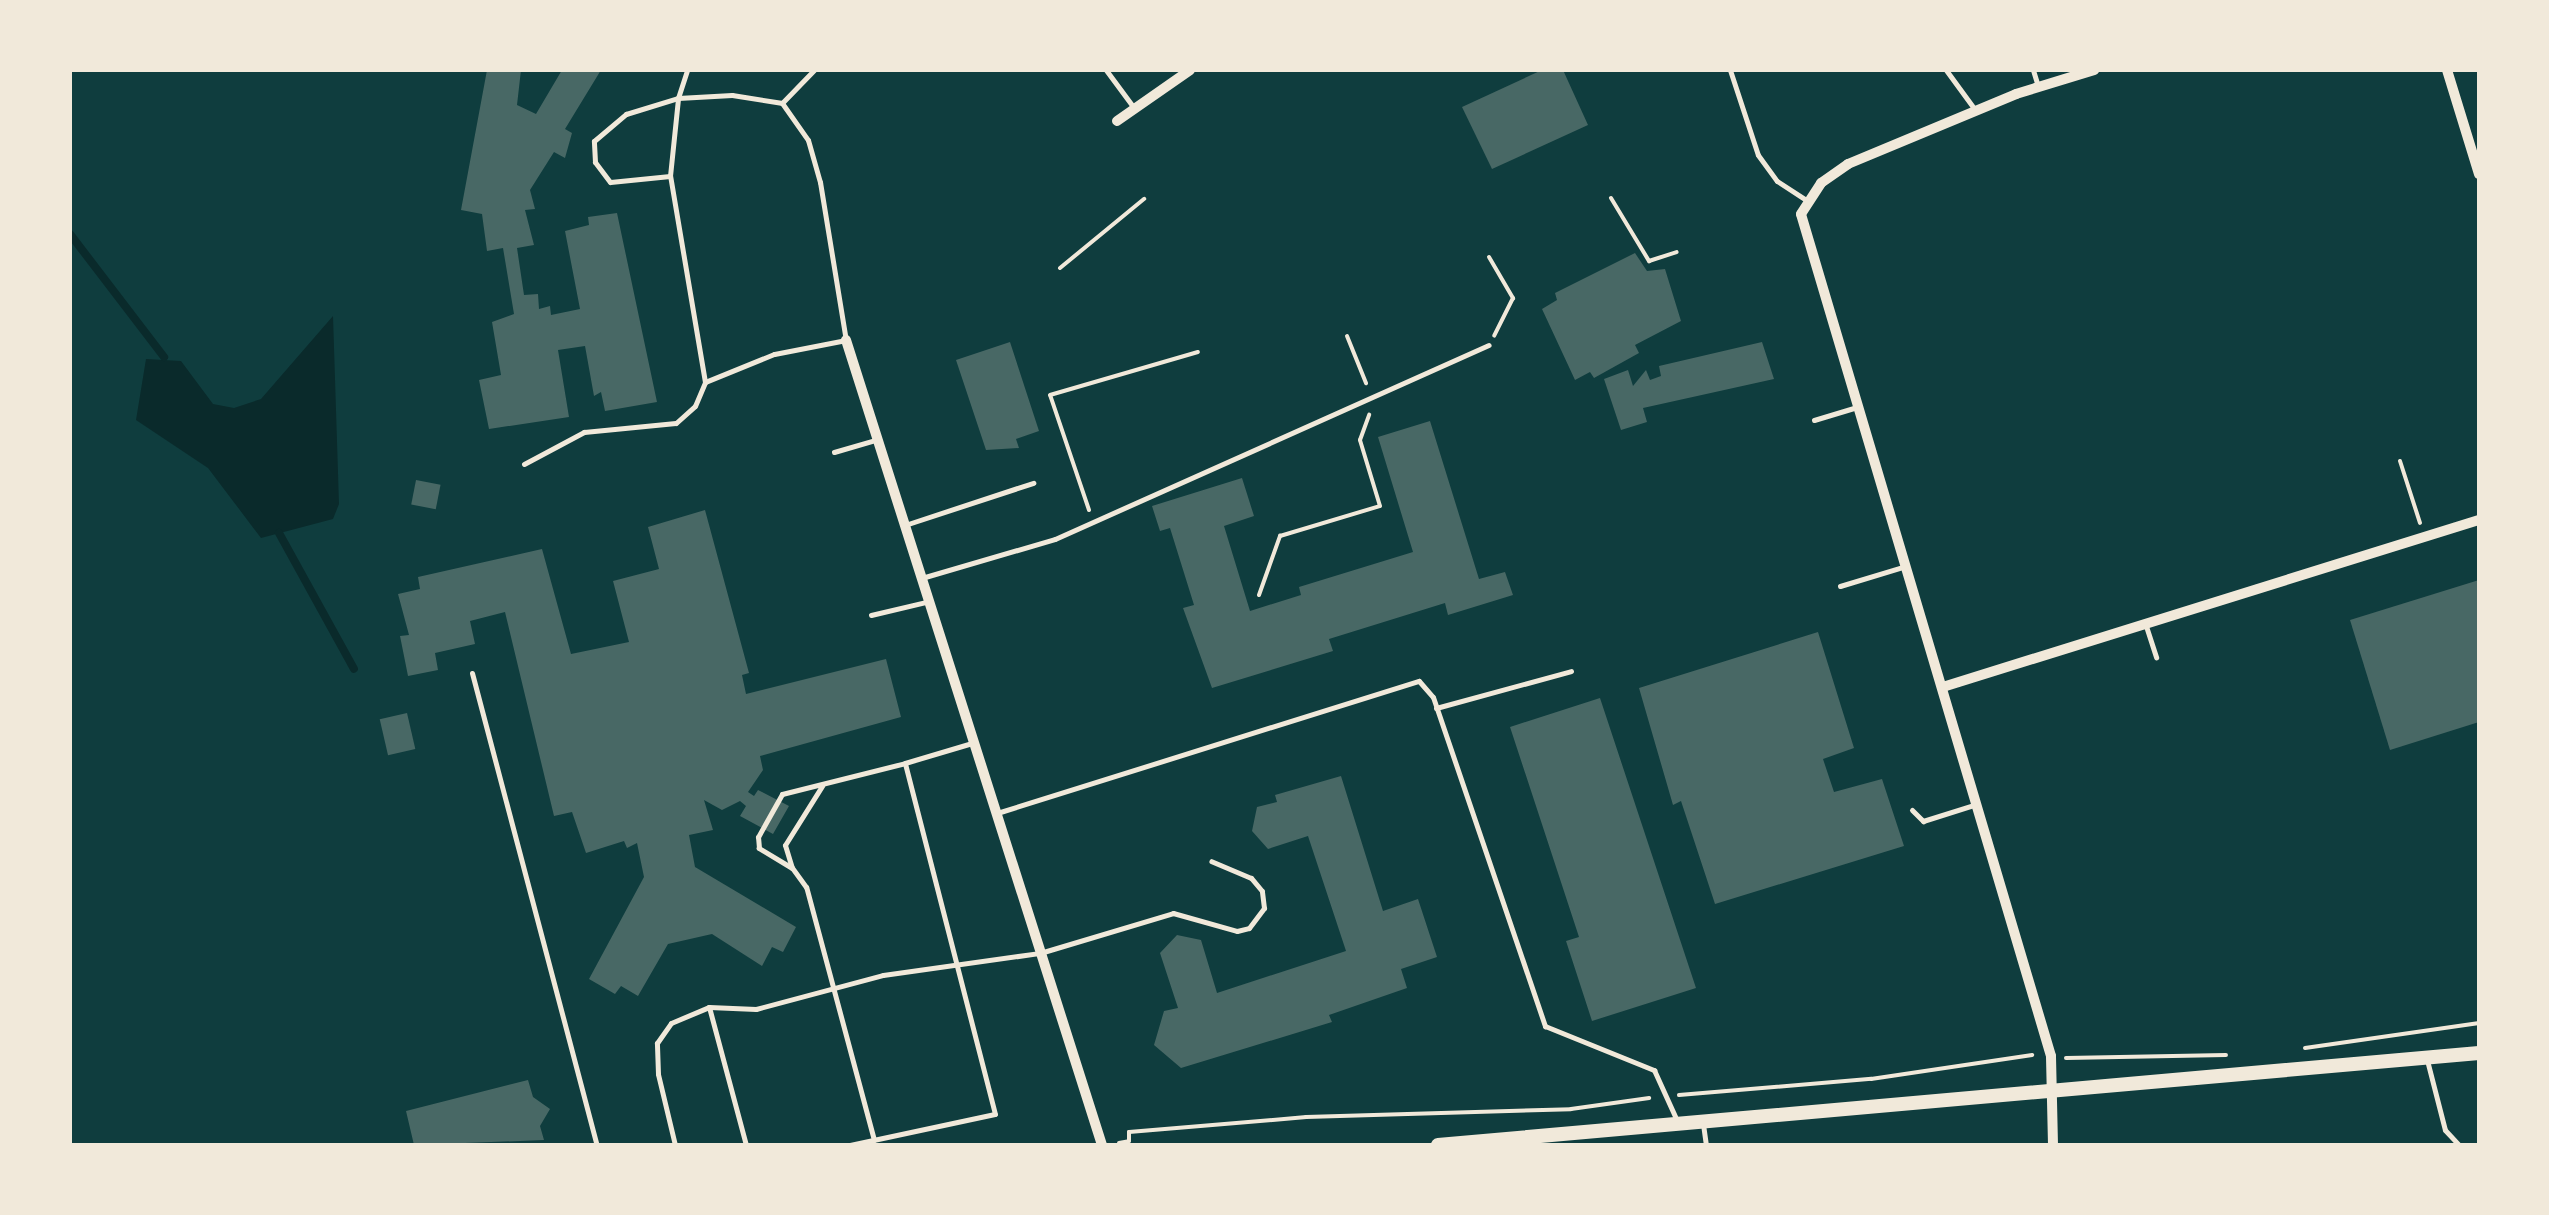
<!DOCTYPE html>
<html>
<head>
<meta charset="utf-8">
<style>
	body { margin:0 }
	#map { position:relative; width:2549px; height:1215px; overflow:hidden; background:#0f3d3e; font-family:"Archivo Narrow",sans-serif }
	div>[style] { position:absolute }
	.water>* { inset:0; background:#0a2a2b }
	.stream>* { height:8px; margin:-4px; padding:0 4px; transform-origin:4px; border-radius:4px; background:#0a2a2b }
	.building>* { inset:0; background:#486865; transform-origin:0 0 }
	.path>* { height:4px; margin:-2px; padding:0 2px; transform-origin:2px; border-radius:2px; background:#f1e9da }
	.service>* { height:5px; margin:-2.5px; padding:0 2.5px; transform-origin:2.5px; border-radius:2.5px; background:#f1e9da }
	.minor>* { height:10px; margin:-5px; padding:0 5px; transform-origin:5px; border-radius:5px; background:#f1e9da }
	.tertiary>* { height:14px; margin:-7px; padding:0 7px; transform-origin:7px; border-radius:7px; background:#f1e9da }
	span { translate:-50% -50%; white-space:nowrap; text-align:center; line-height:1.15; -webkit-text-stroke:10px #f1e9da; paint-order:stroke }
	.frame { position:absolute; inset:0; border:72px solid #f1e9da; pointer-events:none }
</style>
</head>
<body>
<div id="map">
	<div class="water">
		<i style="clip-path:polygon(333px 316px,339px 504px,333px 519px,261px 538px,208px 468px,136px 420px,146px 359px,181px 361px,213px 404px,234px 408px,261px 399px)"></i>
	</div>
	<div class="stream">
		<i style="left:70px;top:234px;width:155px;rotate:52.6deg"></i>
		<i style="left:279px;top:533px;width:155px;rotate:61.1deg"></i>
	</div>
	<div class="building">
		<i style="clip-path:polygon(487px 70px,521px 70px,517px 105px,536px 114px,562px 70px,601px 70px,565px 129px,572px 133px,565px 158px,554px 152px,530px 190px,535px 209px,525px 210px,534px 245px,517px 248px,524px 295px,538px 294px,539px 309px,550px 306px,551px 315px,580px 309px,565px 231px,589px 225px,588px 217px,617px 213px,657px 402px,605px 411px,601px 392px,594px 396px,585px 346px,558px 350px,569px 417px,489px 429px,479px 380px,501px 375px,492px 322px,514px 314px,503px 248px,487px 251px,482px 214px,461px 210px)"></i>
		<i style="clip-path:polygon(1542px 70px,1563px 70px,1588px 125px,1492px 169px,1462px 107px)"></i>
		<i style="clip-path:polygon(1635px 253px,1647px 271px,1665px 269px,1681px 321px,1635px 345px,1639px 353px,1594px 378px,1590px 372px,1575px 380px,1542px 309px,1557px 300px,1555px 293px)"></i>
		<i style="clip-path:polygon(1010px 342px,1039px 431px,1016px 439px,1019px 448px,986px 450px,956px 360px)"></i>
		<i style="clip-path:polygon(1762px 342px,1774px 379px,1643px 408px,1647px 422px,1621px 430px,1604px 379px,1628px 370px,1633px 386px,1646px 370px,1650px 380px,1661px 376px,1659px 366px)"></i>
		<i style="clip-path:polygon(1430px 421px,1479px 579px,1505px 572px,1513px 595px,1448px 615px,1445px 603px,1329px 639px,1333px 651px,1212px 688px,1183px 608px,1194px 605px,1170px 528px,1160px 531px,1152px 506px,1242px 478px,1254px 516px,1224px 526px,1250px 611px,1301px 595px,1299px 587px,1413px 552px,1378px 437px)"></i>
		<i style="left:416px;top:480px;width:25px;height:25px;rotate:11deg"></i>
		<i style="clip-path:polygon(705px 510px,749px 673px,742px 675px,746px 694px,886px 659px,901px 717px,760px 756px,763px 770px,748px 792px,754px 796px,758px 790px,789px 806px,773px 834px,740px 816px,746px 806px,740px 801px,722px 810px,704px 800px,713px 830px,689px 835px,695px 867px,796px 927px,783px 952px,772px 947px,762px 966px,712px 934px,668px 944px,638px 996px,621px 986px,615px 994px,589px 979px,644px 877px,637px 843px,627px 848px,624px 841px,586px 853px,572px 812px,554px 816px,505px 612px,470px 621px,475px 644px,435px 653px,438px 670px,408px 676px,400px 636px,409px 635px,398px 594px,420px 589px,418px 577px,542px 549px,571px 654px,629px 642px,613px 581px,659px 569px,648px 527px)"></i>
		<i style="clip-path:polygon(2479px 580px,2479px 722px,2390px 750px,2350px 620px)"></i>
		<i style="clip-path:polygon(1818px 632px,1854px 748px,1823px 759px,1834px 792px,1882px 779px,1904px 846px,1715px 904px,1681px 801px,1673px 805px,1639px 688px)"></i>
		<i style="clip-path:polygon(1600px 698px,1696px 988px,1592px 1021px,1566px 941px,1579px 937px,1510px 727px)"></i>
		<i style="left:407px;top:713px;width:37px;height:28px;rotate:77deg"></i>
		<i style="clip-path:polygon(1341px 776px,1383px 911px,1418px 899px,1437px 957px,1401px 969px,1407px 988px,1329px 1015px,1332px 1022px,1181px 1068px,1154px 1045px,1164px 1011px,1178px 1008px,1160px 953px,1177px 935px,1201px 940px,1217px 993px,1346px 951px,1308px 836px,1268px 849px,1252px 831px,1257px 807px,1277px 802px,1275px 795px)"></i>
		<i style="clip-path:polygon(528px 1080px,533px 1097px,550px 1109px,540px 1126px,544px 1140px,414px 1145px,406px 1111px)"></i>
	</div>
	<div class="path">
		<i style="left:1611px;top:198px;width:74px;rotate:58.9deg"></i>
		<i style="left:1649px;top:261px;width:29px;rotate:-18deg"></i>
		<i style="left:1489px;top:257px;width:48px;rotate:59.7deg"></i>
		<i style="left:1513px;top:298px;width:42px;rotate:116.6deg"></i>
		<i style="left:1060px;top:268px;width:109px;rotate:-39.4deg"></i>
		<i style="left:1347px;top:336px;width:51px;rotate:68deg"></i>
		<i style="left:2400px;top:461px;width:65px;rotate:72.1deg"></i>
		<i style="left:1089px;top:510px;width:121px;rotate:-108.7deg"></i>
		<i style="left:1050px;top:395px;width:154px;rotate:-16.2deg"></i>
		<i style="left:1259px;top:595px;width:63px;rotate:-70.4deg"></i>
		<i style="left:1280px;top:536px;width:104px;rotate:-16.7deg"></i>
		<i style="left:1380px;top:506px;width:69px;rotate:-106.9deg"></i>
		<i style="left:1360px;top:440px;width:27px;rotate:-70deg"></i>
		<i style="left:2305px;top:1048px;width:176px;rotate:-8.2deg"></i>
		<i style="left:2066px;top:1058px;width:160px;rotate:-1.1deg"></i>
		<i style="left:1679px;top:1095px;width:193px;rotate:-4.8deg"></i>
		<i style="left:1871px;top:1079px;width:163px;rotate:-8.5deg"></i>
		<i style="left:1119px;top:1143px;width:10px;rotate:-11deg"></i>
		<i style="left:1129px;top:1141px;width:9px;rotate:-90deg"></i>
		<i style="left:1129px;top:1132px;width:178px;rotate:-4.8deg"></i>
		<i style="left:1306px;top:1117px;width:265px;rotate:-1.7deg"></i>
		<i style="left:1571px;top:1109px;width:79px;rotate:-8deg"></i>
	</div>
	<div class="service">
		<i style="left:1106px;top:70px;width:47px;rotate:53.6deg"></i>
		<i style="left:1730px;top:70px;width:89px;rotate:71.8deg"></i>
		<i style="left:1758px;top:155px;width:32px;rotate:54deg"></i>
		<i style="left:1777px;top:181px;width:35px;rotate:33deg"></i>
		<i style="left:1946px;top:70px;width:51px;rotate:53.8deg"></i>
		<i style="left:2033px;top:70px;width:17px;rotate:73deg"></i>
		<i style="left:782px;top:103px;width:46px;rotate:-45.9deg"></i>
		<i style="left:670px;top:176px;width:60px;rotate:174.3deg"></i>
		<i style="left:610px;top:182px;width:25px;rotate:-127deg"></i>
		<i style="left:595px;top:162px;width:21px;rotate:-93deg"></i>
		<i style="left:594px;top:141px;width:42px;rotate:-40.2deg"></i>
		<i style="left:626px;top:114px;width:54px;rotate:-17.1deg"></i>
		<i style="left:678px;top:98px;width:54px;rotate:-3.2deg"></i>
		<i style="left:732px;top:95px;width:51px;rotate:9.1deg"></i>
		<i style="left:782px;top:103px;width:45px;rotate:54.9deg"></i>
		<i style="left:808px;top:140px;width:44px;rotate:74.1deg"></i>
		<i style="left:820px;top:182px;width:160px;rotate:80.7deg"></i>
		<i style="left:846px;top:340px;width:73px;rotate:169deg"></i>
		<i style="left:774px;top:354px;width:74px;rotate:157.9deg"></i>
		<i style="left:705px;top:382px;width:209px;rotate:-99.6deg"></i>
		<i style="left:670px;top:176px;width:78px;rotate:-84.1deg"></i>
		<i style="left:678px;top:98px;width:29px;rotate:-72deg"></i>
		<i style="left:1814px;top:420px;width:45px;rotate:-16.8deg"></i>
		<i style="left:834px;top:452px;width:47px;rotate:-16.1deg"></i>
		<i style="left:524px;top:464px;width:68px;rotate:-28.1deg"></i>
		<i style="left:584px;top:432px;width:92px;rotate:-5.6deg"></i>
		<i style="left:676px;top:423px;width:25px;rotate:-42deg"></i>
		<i style="left:695px;top:406px;width:26px;rotate:-67deg"></i>
		<i style="left:908px;top:524px;width:132px;rotate:-18.2deg"></i>
		<i style="left:925px;top:577px;width:135px;rotate:-16.3deg"></i>
		<i style="left:1055px;top:539px;width:475px;rotate:-24.1deg"></i>
		<i style="left:1840px;top:586px;width:66px;rotate:-16.8deg"></i>
		<i style="left:871px;top:615px;width:57px;rotate:-13.3deg"></i>
		<i style="left:2146px;top:626px;width:33px;rotate:72deg"></i>
		<i style="left:472px;top:673px;width:488px;rotate:75.2deg"></i>
		<i style="left:1436px;top:708px;width:140px;rotate:-15.3deg"></i>
		<i style="left:1912px;top:810px;width:16px;rotate:45deg"></i>
		<i style="left:1923px;top:821px;width:57px;rotate:-17.5deg"></i>
		<i style="left:997px;top:813px;width:442px;rotate:-17.4deg"></i>
		<i style="left:1419px;top:681px;width:21px;rotate:49deg"></i>
		<i style="left:1433px;top:697px;width:348px;rotate:71.2deg"></i>
		<i style="left:1545px;top:1026px;width:118px;rotate:22deg"></i>
		<i style="left:1654px;top:1070px;width:58px;rotate:65.6deg"></i>
		<i style="left:792px;top:868px;width:24px;rotate:-107deg"></i>
		<i style="left:785px;top:845px;width:70px;rotate:-57.9deg"></i>
		<i style="left:709px;top:1007px;width:143px;rotate:75deg"></i>
		<i style="left:2427px;top:1060px;width:72px;rotate:75.6deg"></i>
		<i style="left:2445px;top:1130px;width:21px;rotate:47deg"></i>
		<i style="left:1703px;top:1124px;width:21px;rotate:82deg"></i>
		<i style="left:874px;top:1140px;width:262px;rotate:-105deg"></i>
		<i style="left:806px;top:887px;width:24px;rotate:-126deg"></i>
		<i style="left:792px;top:868px;width:39px;rotate:-149deg"></i>
		<i style="left:759px;top:848px;width:11px;rotate:-95deg"></i>
		<i style="left:758px;top:837px;width:49px;rotate:-60.8deg"></i>
		<i style="left:782px;top:794px;width:127px;rotate:-14.1deg"></i>
		<i style="left:675px;top:1145px;width:73px;rotate:-103.5deg"></i>
		<i style="left:658px;top:1074px;width:31px;rotate:-92deg"></i>
		<i style="left:657px;top:1043px;width:24px;rotate:-55deg"></i>
		<i style="left:671px;top:1023px;width:41px;rotate:-22.8deg"></i>
		<i style="left:709px;top:1007px;width:47px;rotate:2.4deg"></i>
		<i style="left:756px;top:1009px;width:131px;rotate:-15deg"></i>
		<i style="left:883px;top:975px;width:159px;rotate:-8deg"></i>
		<i style="left:1040px;top:953px;width:139px;rotate:-16.7deg"></i>
		<i style="left:1173px;top:913px;width:66px;rotate:15.7deg"></i>
		<i style="left:1237px;top:931px;width:12px;rotate:-14deg"></i>
		<i style="left:1249px;top:928px;width:25px;rotate:-53deg"></i>
		<i style="left:1264px;top:908px;width:17px;rotate:-97deg"></i>
		<i style="left:1262px;top:891px;width:17px;rotate:-130deg"></i>
		<i style="left:1251px;top:878px;width:43px;rotate:-157deg"></i>
		<i style="left:850px;top:1145px;width:148px;rotate:-12.1deg"></i>
		<i style="left:995px;top:1114px;width:362px;rotate:-104.4deg"></i>
		<i style="left:905px;top:763px;width:70px;rotate:-16.6deg"></i>
	</div>
	<div class="minor">
		<i style="left:2447px;top:70px;width:109px;rotate:72.9deg"></i>
		<i style="left:1117px;top:121px;width:89px;rotate:-34.9deg"></i>
		<i style="left:846px;top:340px;width:845px;rotate:72.36deg"></i>
		<i style="left:1946px;top:686px;width:558px;rotate:-17.3deg"></i>
		<i style="left:2053px;top:1145px;width:89px;rotate:-91.3deg"></i>
		<i style="left:2051px;top:1056px;width:878px;rotate:-106.54deg"></i>
		<i style="left:1801px;top:214px;width:37px;rotate:-57deg"></i>
		<i style="left:1821px;top:183px;width:33px;rotate:-35deg"></i>
		<i style="left:1848px;top:164px;width:182px;rotate:-22.6deg"></i>
		<i style="left:2016px;top:94px;width:82px;rotate:-17.1deg"></i>
	</div>
	<div class="tertiary">
		<i style="left:1438px;top:1145px;width:1045px;rotate:-5.05deg"></i>
	</div>
	<div class="frame"></div>
</div>
</body>
</html>
